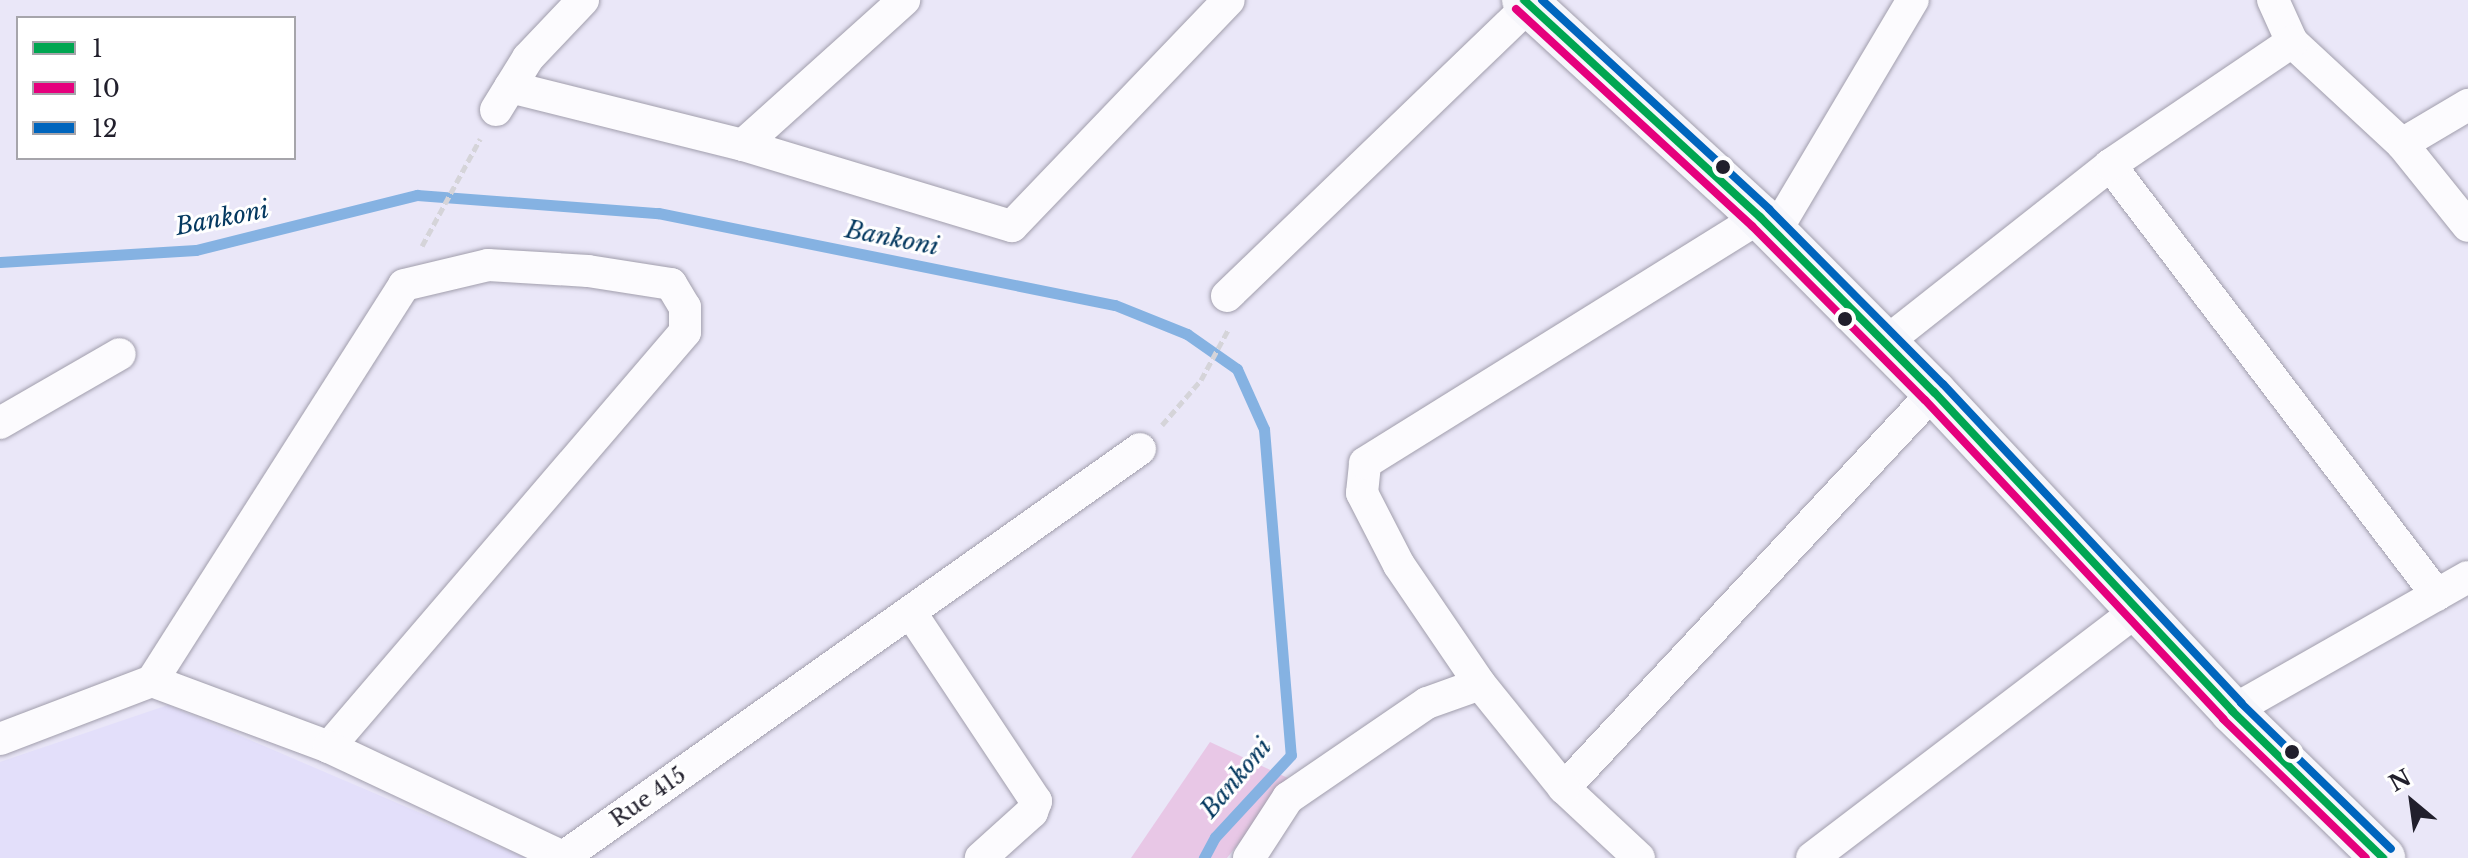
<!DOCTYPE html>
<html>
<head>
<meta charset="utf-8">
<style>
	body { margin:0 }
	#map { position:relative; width:2468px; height:858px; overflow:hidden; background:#eae7f8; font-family:"Libre Baskerville",serif }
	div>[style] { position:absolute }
	.built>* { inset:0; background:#e3dffa }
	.green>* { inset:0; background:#e8c7e6 }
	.stream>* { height:11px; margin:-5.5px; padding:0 5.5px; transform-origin:5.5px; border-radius:5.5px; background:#85b2e2 }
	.path>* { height:5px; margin-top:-2.5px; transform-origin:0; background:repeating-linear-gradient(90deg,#d5d4d9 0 8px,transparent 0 12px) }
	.roads { filter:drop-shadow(0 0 2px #a19eac) drop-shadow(0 0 2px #a19eac) }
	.street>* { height:32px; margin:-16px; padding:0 16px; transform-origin:16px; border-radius:16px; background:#fcfbfe }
	.secondary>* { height:44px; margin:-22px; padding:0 22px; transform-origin:22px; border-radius:22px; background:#f6f6fb }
	.bus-1>* { height:8px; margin:-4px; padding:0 4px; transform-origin:4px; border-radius:4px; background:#00a651 }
	.bus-2>* { height:8px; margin:-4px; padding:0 4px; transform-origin:4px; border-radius:4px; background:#e5007d }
	.bus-3>* { height:8px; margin:-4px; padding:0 4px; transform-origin:4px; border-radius:4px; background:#0065bd }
	.dots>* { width:22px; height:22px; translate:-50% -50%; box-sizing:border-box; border:4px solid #fff; border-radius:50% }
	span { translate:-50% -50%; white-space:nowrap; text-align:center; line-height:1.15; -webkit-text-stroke:6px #fff; paint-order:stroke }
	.street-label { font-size:22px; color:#211f2c }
	.water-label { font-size:24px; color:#053960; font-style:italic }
	.legend { position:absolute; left:16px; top:16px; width:280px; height:144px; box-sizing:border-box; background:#fff; border:2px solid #a6a5ab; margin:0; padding:10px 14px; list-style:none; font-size:24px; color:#211f2c }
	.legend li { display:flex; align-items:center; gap:16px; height:40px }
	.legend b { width:40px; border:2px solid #a6a5ab }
	.north { position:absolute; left:2372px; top:762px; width:80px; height:80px; -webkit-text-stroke:6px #fff; paint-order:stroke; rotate:331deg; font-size:22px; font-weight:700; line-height:32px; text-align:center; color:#211f2c }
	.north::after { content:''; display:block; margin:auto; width:28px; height:36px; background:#211f2c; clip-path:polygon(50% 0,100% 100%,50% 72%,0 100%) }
</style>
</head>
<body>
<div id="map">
	<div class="built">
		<i style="clip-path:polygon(168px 705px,526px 858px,0 858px,0 762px)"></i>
	</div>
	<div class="green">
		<i style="clip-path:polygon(1210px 742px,1290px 779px,1227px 858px,1131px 858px)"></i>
	</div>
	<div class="stream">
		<i style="left:0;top:262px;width:196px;rotate:-3.5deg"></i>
		<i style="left:196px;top:250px;width:228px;rotate:-14deg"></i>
		<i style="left:417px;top:195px;width:242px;rotate:4.3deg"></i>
		<i style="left:658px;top:213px;width:466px;rotate:11.4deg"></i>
		<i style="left:1115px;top:305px;width:78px;rotate:21.9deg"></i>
		<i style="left:1187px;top:334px;width:61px;rotate:35deg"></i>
		<i style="left:1237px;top:369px;width:66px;rotate:65.8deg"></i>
		<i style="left:1264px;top:429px;width:327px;rotate:85.3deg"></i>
		<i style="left:1291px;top:755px;width:112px;rotate:132.8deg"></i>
		<i style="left:1215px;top:837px;width:24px;rotate:118deg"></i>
	</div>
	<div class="path">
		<i style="left:422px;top:246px;width:122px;rotate:-61.5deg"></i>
		<i style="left:1162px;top:425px;width:60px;rotate:-49.1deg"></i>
		<i style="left:1201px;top:380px;width:57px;rotate:-61.6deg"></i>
	</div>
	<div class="roads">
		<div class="street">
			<i style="left:2273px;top:0;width:46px;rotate:65.7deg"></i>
			<i style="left:2292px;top:42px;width:150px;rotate:42.8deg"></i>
			<i style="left:2402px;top:144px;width:105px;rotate:51.2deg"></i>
			<i style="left:510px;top:87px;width:240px;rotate:14deg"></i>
			<i style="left:743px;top:145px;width:281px;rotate:16.8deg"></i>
			<i style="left:1012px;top:226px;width:313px;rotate:-46.2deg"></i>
			<i style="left:496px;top:110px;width:61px;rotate:-58.4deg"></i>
			<i style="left:528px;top:58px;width:80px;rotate:-46.5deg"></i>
			<i style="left:2402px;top:144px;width:77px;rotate:-30.6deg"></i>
			<i style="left:743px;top:145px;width:217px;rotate:-42deg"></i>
			<i style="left:2110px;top:165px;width:540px;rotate:52.75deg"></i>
			<i style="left:1775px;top:232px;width:270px;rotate:-59.3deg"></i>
			<i style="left:1227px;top:296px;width:419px;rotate:-43.9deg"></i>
			<i style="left:1885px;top:343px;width:287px;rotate:-38.3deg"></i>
			<i style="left:2110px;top:165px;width:220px;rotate:-34.1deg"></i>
			<i style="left:0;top:423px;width:138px;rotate:-29.9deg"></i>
			<i style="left:911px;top:613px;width:226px;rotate:56.4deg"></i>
			<i style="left:1036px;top:801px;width:12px;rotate:110deg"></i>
			<i style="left:1032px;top:812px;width:69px;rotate:138deg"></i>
			<i style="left:152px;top:681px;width:469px;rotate:-57.5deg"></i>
			<i style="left:404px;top:285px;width:86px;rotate:-13.4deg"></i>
			<i style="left:488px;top:265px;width:100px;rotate:3.4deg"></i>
			<i style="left:588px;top:271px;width:84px;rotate:8.9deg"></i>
			<i style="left:671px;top:284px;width:27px;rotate:59deg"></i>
			<i style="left:685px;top:307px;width:25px;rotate:90deg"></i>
			<i style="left:685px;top:332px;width:547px;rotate:130.62deg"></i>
			<i style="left:2232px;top:711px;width:271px;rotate:-29.6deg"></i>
			<i style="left:0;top:739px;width:163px;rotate:-20.9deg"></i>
			<i style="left:152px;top:681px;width:189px;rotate:20.4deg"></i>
			<i style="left:329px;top:747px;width:259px;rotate:25.2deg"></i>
			<i style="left:1564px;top:788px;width:542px;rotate:-46.94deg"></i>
			<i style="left:562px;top:858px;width:708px;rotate:-35.28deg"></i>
			<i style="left:1249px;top:858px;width:72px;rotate:-57deg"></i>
			<i style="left:1288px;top:798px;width:168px;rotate:-34.4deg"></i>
			<i style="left:1427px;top:703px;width:56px;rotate:-19.7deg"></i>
			<i style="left:1639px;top:858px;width:103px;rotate:-137deg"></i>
			<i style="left:1564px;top:788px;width:134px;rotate:-128.9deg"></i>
			<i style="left:1480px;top:684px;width:144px;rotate:-124.2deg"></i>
			<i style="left:1399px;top:565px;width:81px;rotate:-117.2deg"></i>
			<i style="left:1362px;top:493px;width:30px;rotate:-84deg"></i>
			<i style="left:1365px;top:463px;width:465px;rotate:-31.9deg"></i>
			<i style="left:1812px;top:858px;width:407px;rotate:-37.3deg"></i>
		</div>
		<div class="secondary">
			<i style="left:1524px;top:0;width:321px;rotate:42.6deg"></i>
			<i style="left:1760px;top:217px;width:247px;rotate:45.2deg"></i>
			<i style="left:1934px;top:392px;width:437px;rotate:46.9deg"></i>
			<i style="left:2232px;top:711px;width:211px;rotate:44.2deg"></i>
		</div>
	</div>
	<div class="bus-1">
		<i style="left:1524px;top:0;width:321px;rotate:42.6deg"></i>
		<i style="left:1760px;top:217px;width:247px;rotate:45.2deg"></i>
		<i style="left:1934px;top:392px;width:437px;rotate:46.9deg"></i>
		<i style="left:2232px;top:711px;width:211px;rotate:44.2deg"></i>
	</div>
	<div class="bus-2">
		<i style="left:1516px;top:9px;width:321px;rotate:42.6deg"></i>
		<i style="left:1752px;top:226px;width:245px;rotate:45.2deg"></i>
		<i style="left:1925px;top:400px;width:437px;rotate:46.9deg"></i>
		<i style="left:2223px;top:719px;width:199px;rotate:44.2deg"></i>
	</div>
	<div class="bus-3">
		<i style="left:1542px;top:0;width:309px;rotate:42.6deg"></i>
		<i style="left:1769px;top:209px;width:247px;rotate:45.2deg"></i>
		<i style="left:1943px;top:384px;width:437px;rotate:46.9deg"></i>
		<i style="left:2241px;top:703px;width:209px;rotate:44.2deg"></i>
	</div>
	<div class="dots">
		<i style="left:1723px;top:167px;background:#211f2c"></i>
		<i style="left:1845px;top:319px;background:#211f2c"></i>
		<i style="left:2292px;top:752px;background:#211f2c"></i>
	</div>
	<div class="street-label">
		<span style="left:648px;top:797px;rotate:-35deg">Rue 415</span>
	</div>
	<div class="water-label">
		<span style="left:222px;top:218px;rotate:-11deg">Bankoni</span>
		<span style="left:892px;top:238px;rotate:11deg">Bankoni</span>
		<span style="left:1236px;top:778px;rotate:-50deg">Bankoni</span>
	</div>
	<ul class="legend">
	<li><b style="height:10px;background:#00a651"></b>1</li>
	<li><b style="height:10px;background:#e5007d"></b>10</li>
	<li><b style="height:10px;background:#0065bd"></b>12</li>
	</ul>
	<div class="north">N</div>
</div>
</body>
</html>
